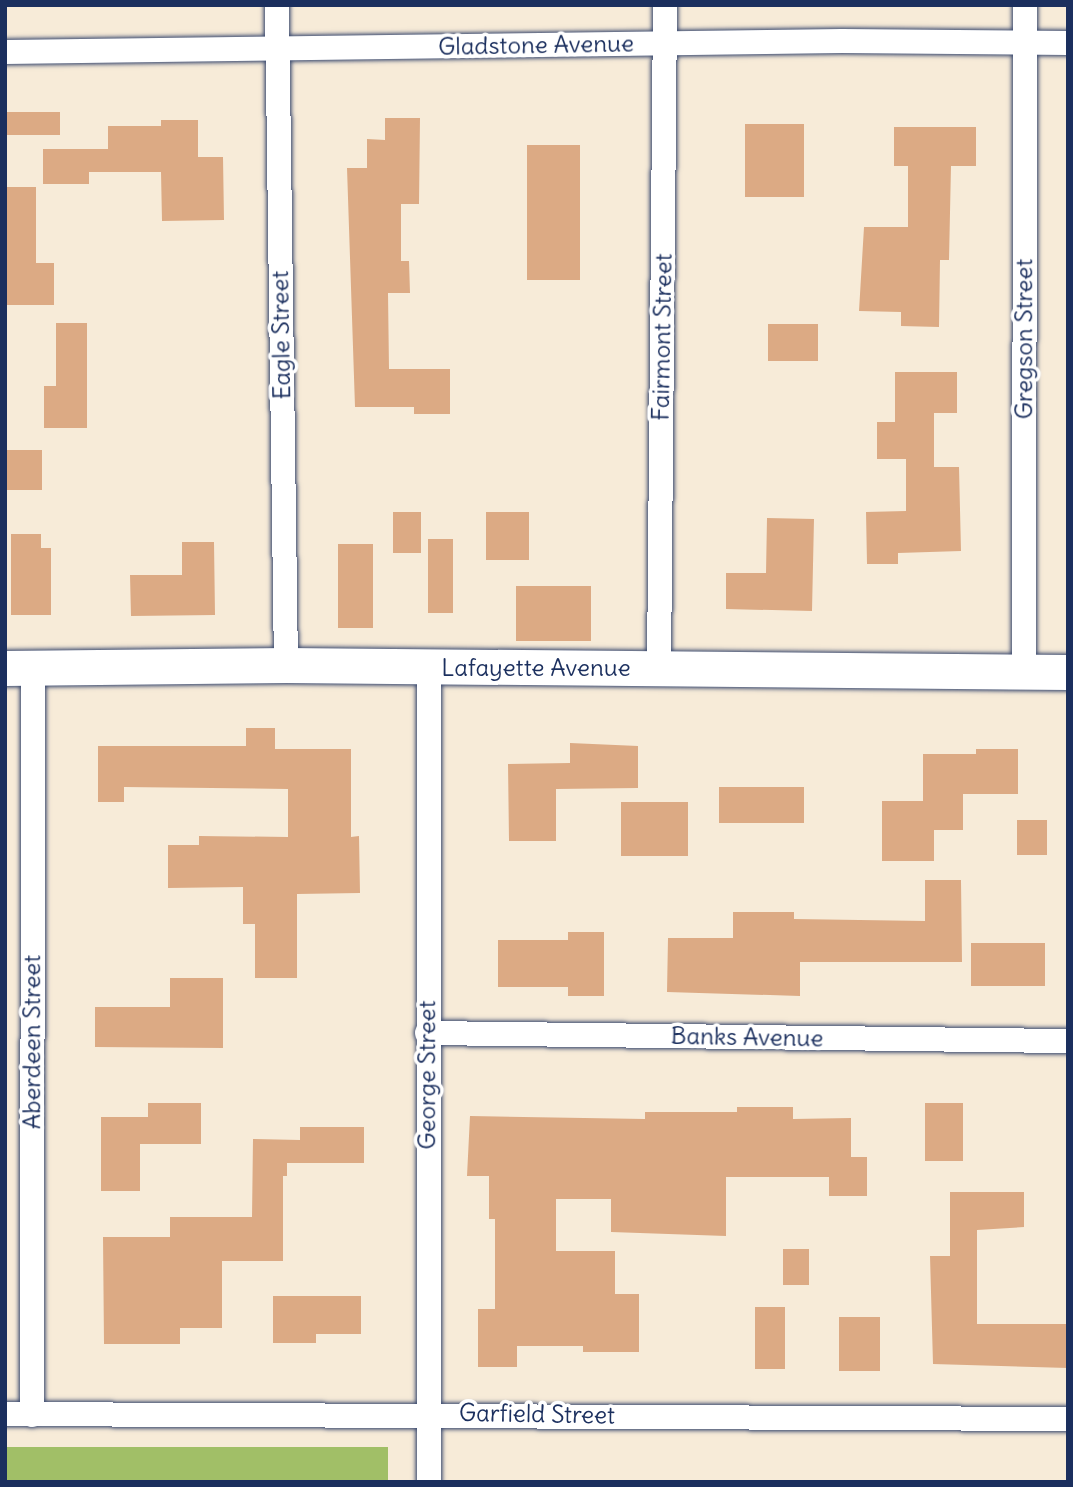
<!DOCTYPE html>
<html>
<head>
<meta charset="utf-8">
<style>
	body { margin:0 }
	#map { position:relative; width:1073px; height:1487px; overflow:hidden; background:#f7ebd8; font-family:Delius,sans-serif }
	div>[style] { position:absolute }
	.green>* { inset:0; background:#a1bf67; transform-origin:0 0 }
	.building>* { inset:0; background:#dcaa84; transform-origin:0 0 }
	.roads { filter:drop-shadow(0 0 2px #3c4b70) drop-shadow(0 0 2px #3c4b70) }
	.street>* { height:24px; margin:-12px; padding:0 12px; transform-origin:12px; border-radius:12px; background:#fff }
	.secondary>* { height:35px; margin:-17.5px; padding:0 17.5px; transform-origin:17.5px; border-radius:17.5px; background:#fff }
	span { translate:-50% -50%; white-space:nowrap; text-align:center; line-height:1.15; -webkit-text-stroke:7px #fff; paint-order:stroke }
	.street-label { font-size:24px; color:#1b2f5e }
	.frame { position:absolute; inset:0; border:7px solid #1b2f5e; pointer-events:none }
</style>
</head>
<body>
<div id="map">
	<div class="green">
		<i style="left:5px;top:1447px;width:383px;height:35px"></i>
	</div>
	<div class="building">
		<i style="left:5px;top:112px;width:55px;height:23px"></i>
		<i style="clip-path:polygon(385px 118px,420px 118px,419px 204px,401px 204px,401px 261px,409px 261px,410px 293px,388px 293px,389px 369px,450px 369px,450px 414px,414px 414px,414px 407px,355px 407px,347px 168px,367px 168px,367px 139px,385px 140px)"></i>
		<i style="clip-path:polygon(161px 120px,198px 120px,198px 157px,223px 157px,224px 220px,162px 221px,161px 172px,89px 172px,89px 184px,43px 184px,43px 149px,108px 149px,108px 126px,161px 126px)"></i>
		<i style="left:745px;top:124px;width:59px;height:73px"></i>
		<i style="clip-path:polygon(894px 127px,976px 127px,976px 166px,951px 166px,949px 260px,940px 260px,939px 327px,901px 326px,901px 312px,859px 311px,864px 227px,908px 227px,908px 166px,894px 166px)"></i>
		<i style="left:527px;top:145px;width:53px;height:135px"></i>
		<i style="clip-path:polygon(5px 187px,36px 187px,36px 263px,54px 263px,54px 305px,5px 305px)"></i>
		<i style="clip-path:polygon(56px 323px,87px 323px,87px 428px,44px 428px,44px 386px,56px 386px)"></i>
		<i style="left:768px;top:324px;width:50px;height:37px"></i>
		<i style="clip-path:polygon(895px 372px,957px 372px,957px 413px,934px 413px,934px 467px,959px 467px,961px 551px,898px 553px,898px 564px,867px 564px,866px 512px,906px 511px,906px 459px,877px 459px,877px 422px,895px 422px)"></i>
		<i style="left:5px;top:450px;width:37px;height:40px"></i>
		<i style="left:393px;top:512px;width:28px;height:41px"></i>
		<i style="left:486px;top:512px;width:43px;height:48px"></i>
		<i style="clip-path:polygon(767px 518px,814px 519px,812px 611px,726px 609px,726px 573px,766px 573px)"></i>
		<i style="clip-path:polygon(11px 534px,41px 534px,41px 548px,51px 548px,51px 615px,11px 615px)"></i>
		<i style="left:428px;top:539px;width:25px;height:74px"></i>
		<i style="clip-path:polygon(182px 542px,214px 542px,215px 615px,131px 616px,130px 575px,182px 575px)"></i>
		<i style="left:338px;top:544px;width:35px;height:84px"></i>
		<i style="left:591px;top:586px;width:55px;height:75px;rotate:90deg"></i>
		<i style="clip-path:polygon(246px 728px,275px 728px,275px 749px,351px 749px,351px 837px,359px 836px,360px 893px,297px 894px,297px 978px,255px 978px,255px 924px,243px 924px,243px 887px,168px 888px,168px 845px,199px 845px,199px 836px,288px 837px,288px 789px,124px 787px,124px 802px,98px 802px,98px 746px,246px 746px)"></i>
		<i style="clip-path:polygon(570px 743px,638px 746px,638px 788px,556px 789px,556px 841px,509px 841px,508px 764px,570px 763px)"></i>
		<i style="clip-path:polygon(976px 749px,1018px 749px,1018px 794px,963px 794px,963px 830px,934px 830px,934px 861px,882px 861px,882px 801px,923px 801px,923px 754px,976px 754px)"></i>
		<i style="left:719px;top:787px;width:85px;height:36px"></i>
		<i style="left:621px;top:802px;width:67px;height:54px"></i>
		<i style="left:1017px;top:820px;width:30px;height:35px"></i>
		<i style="clip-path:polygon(925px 880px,961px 880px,962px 962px,800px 962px,800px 996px,667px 992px,668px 938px,733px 938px,733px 912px,794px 912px,794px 919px,925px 921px)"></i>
		<i style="clip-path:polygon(568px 932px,604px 932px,604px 996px,568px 996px,568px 987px,498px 987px,498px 940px,568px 940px)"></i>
		<i style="left:971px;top:943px;width:74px;height:43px"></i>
		<i style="clip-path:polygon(170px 978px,223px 978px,223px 1048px,95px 1047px,95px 1007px,170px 1007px)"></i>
		<i style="clip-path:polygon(148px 1103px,201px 1103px,201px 1144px,140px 1144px,140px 1191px,101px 1191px,101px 1117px,148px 1117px)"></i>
		<i style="left:925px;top:1103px;width:38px;height:58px"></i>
		<i style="clip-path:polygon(737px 1107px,793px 1107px,793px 1119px,851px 1118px,851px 1157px,867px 1157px,867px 1196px,829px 1196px,829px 1177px,726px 1177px,726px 1236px,611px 1232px,611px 1199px,556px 1199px,556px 1251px,615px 1251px,615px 1294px,639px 1294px,639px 1352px,583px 1352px,583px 1346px,517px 1346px,517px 1367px,478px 1367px,478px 1309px,495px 1309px,495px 1219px,489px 1219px,489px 1176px,467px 1176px,470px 1116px,645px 1119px,645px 1112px,737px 1112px)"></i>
		<i style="clip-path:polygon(300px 1127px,364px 1127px,364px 1163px,287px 1163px,287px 1176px,283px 1176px,283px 1261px,222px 1261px,222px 1328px,180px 1328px,180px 1344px,104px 1344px,103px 1237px,170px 1237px,170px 1217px,252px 1217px,253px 1139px,300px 1140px)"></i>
		<i style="clip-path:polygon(950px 1192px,1024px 1192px,1024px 1227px,977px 1230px,977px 1324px,1068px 1324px,1068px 1368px,933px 1364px,930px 1256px,950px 1256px)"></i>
		<i style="left:809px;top:1249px;width:36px;height:26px;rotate:90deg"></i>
		<i style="clip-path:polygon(273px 1296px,361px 1296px,361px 1334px,316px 1334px,316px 1343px,273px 1343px)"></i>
		<i style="left:755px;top:1307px;width:30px;height:62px"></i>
		<i style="left:839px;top:1317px;width:41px;height:54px"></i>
	</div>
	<div class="roads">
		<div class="street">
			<i style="left:277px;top:5px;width:660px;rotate:89.22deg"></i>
			<i style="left:5px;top:52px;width:837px;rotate:-0.75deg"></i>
			<i style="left:842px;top:41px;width:226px;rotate:0.5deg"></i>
			<i style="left:659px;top:668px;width:663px;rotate:-89.48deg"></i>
			<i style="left:1024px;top:673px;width:668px;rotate:-89.91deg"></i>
			<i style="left:427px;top:1033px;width:641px;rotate:0.72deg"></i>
			<i style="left:5px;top:1414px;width:1063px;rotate:0.27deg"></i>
			<i style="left:32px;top:1415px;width:746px;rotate:-89.92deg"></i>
			<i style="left:429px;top:1482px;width:814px;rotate:-90deg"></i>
		</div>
		<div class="secondary">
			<i style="left:5px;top:668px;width:281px;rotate:-0.6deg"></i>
			<i style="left:286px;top:665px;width:782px;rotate:0.51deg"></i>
		</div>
	</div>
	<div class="street-label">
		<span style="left:536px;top:45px;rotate:-1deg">Gladstone Avenue</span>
		<span style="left:281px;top:335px;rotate:-91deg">Eagle Street</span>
		<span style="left:662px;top:337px;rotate:-89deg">Fairmont Street</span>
		<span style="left:1024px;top:339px;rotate:-90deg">Gregson Street</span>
		<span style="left:536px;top:668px">Lafayette Avenue</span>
		<span style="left:747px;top:1037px;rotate:1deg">Banks Avenue</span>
		<span style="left:32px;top:1042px;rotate:-90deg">Aberdeen Street</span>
		<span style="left:427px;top:1075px;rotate:-90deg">George Street</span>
		<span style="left:537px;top:1414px;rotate:1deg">Garfield Street</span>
	</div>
	<div class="frame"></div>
</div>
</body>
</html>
